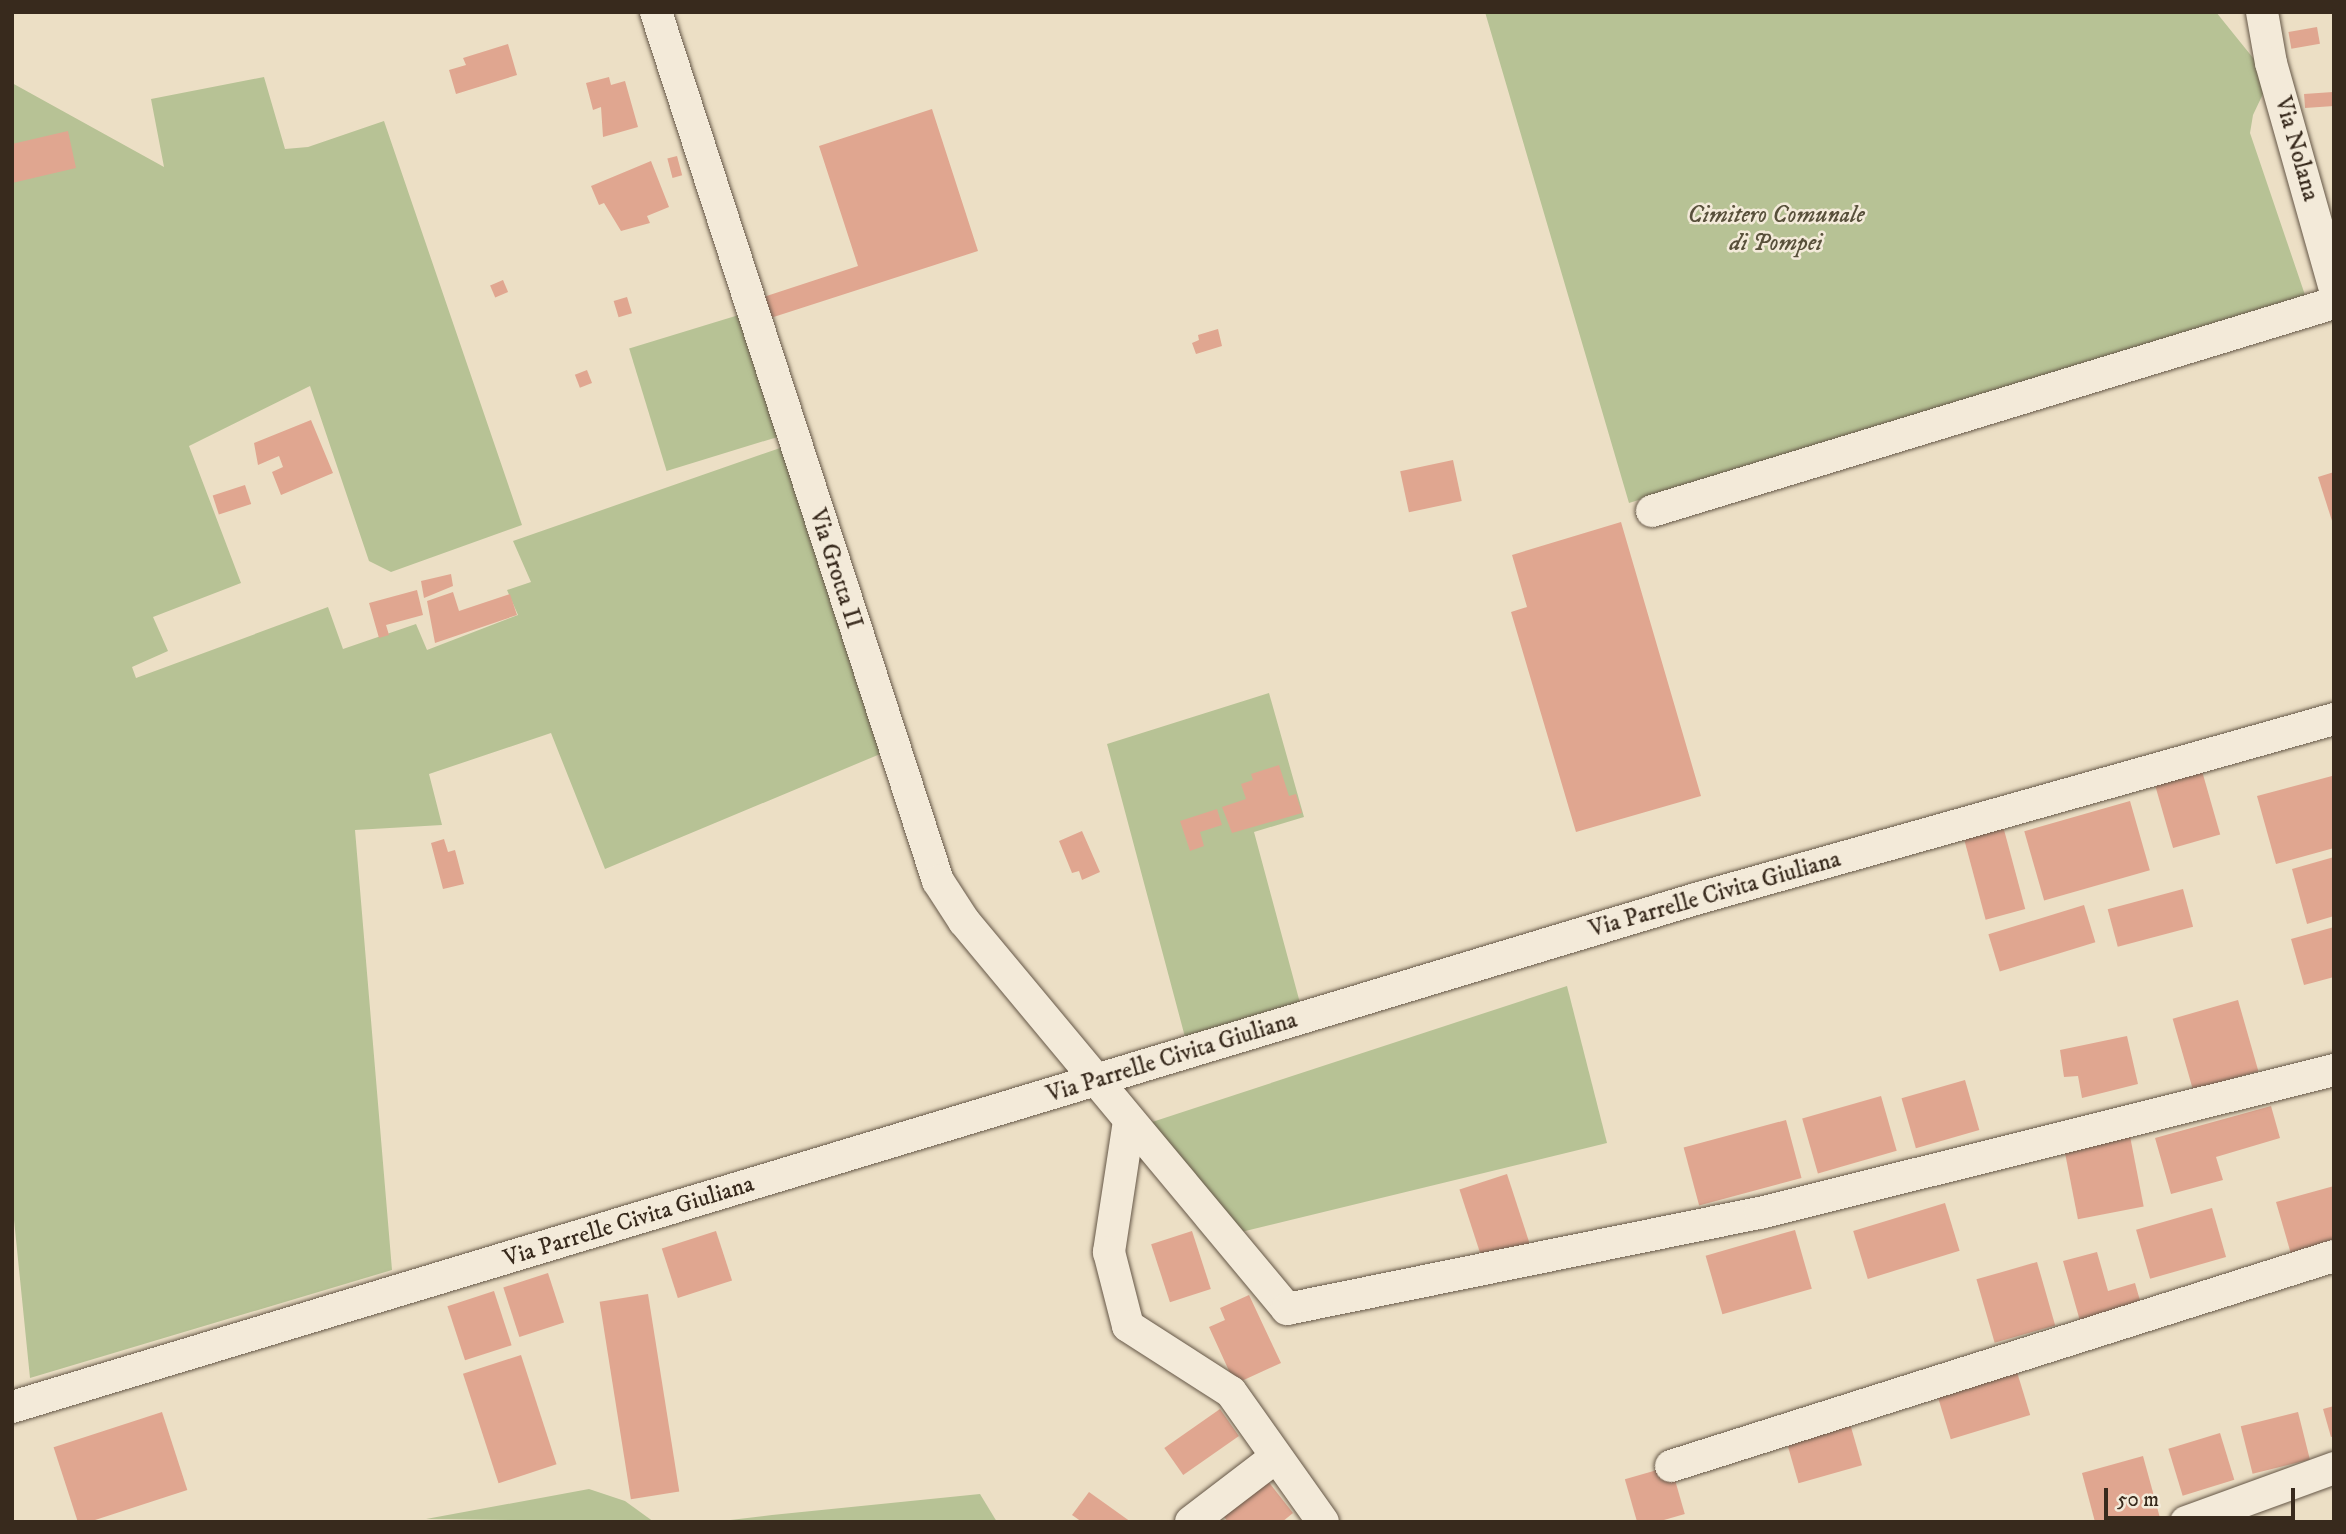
<!DOCTYPE html>
<html>
<head>
<meta charset="utf-8">
<style>
	body { margin:0 }
	#map { position:relative; width:2346px; height:1534px; overflow:hidden; background:#ecdfc5; font-family:"IM FELL DW Pica",serif }
	div>[style] { position:absolute }
	.green>* { inset:0; background:#b7c295; transform-origin:0 0 }
	.building>* { inset:0; background:#e0a690; transform-origin:0 0 }
	.roads { filter:drop-shadow(0 0 2px #655747) drop-shadow(0 0 2px #655747) }
	.minor>* { height:32px; margin:-16px; padding:0 16px; transform-origin:16px; border-radius:16px; background:#f3ead9 }
	span { translate:-50% -50%; white-space:nowrap; text-align:center; line-height:1.15; -webkit-text-stroke:5px #f3ead9; paint-order:stroke }
	.street-label { font-size:24px; color:#382a1d }
	.park-label { font-size:24px; color:#58503b; font-style:italic }
	.frame { position:absolute; inset:0; border:14px solid #382a1d; pointer-events:none }
	.scale { position:absolute; left:2104px; top:1488px; width:191px; height:32px; box-sizing:border-box; border:4px solid #382a1d; border-top:0; padding-left:9px; font-size:21px; line-height:24px; white-space:nowrap; color:#382a1d; -webkit-text-stroke:5px #f3ead9; paint-order:stroke }
</style>
</head>
<body>
<div id="map">
	<div class="green">
		<i style="clip-path:polygon(1485px 12px,2216px 12px,2270px 79px,2253px 115px,2250px 133px,2305px 295px,1629px 503px)"></i>
		<i style="clip-path:polygon(264px 77px,285px 149px,308px 147px,384px 121px,522px 525px,391px 572px,369px 561px,310px 386px,189px 446px,241px 583px,153px 617px,168px 651px,132px 667px,136px 678px,328px 607px,343px 649px,416px 624px,427px 650px,518px 615px,507px 590px,531px 582px,513px 541px,783px 447px,885px 752px,605px 869px,551px 733px,429px 774px,442px 825px,355px 830px,392px 1270px,30px 1378px,12px 1200px,12px 83px,164px 167px,151px 99px)"></i>
		<i style="left:742px;top:314px;width:128px;height:118px;rotate:73deg"></i>
		<i style="clip-path:polygon(1269px 693px,1304px 817px,1254px 832px,1300px 1003px,1185px 1037px,1107px 744px)"></i>
		<i style="clip-path:polygon(1567px 986px,1607px 1143px,1233px 1234px,1143px 1125px)"></i>
		<i style="clip-path:polygon(589px 1489px,625px 1501px,654px 1522px,426px 1519px)"></i>
		<i style="clip-path:polygon(980px 1494px,997px 1522px,714px 1522px,772px 1515px)"></i>
	</div>
	<div class="building">
		<i style="left:2317px;top:27px;width:17px;height:29px;rotate:80deg"></i>
		<i style="clip-path:polygon(508px 44px,517px 75px,456px 94px,449px 70px,466px 65px,463px 58px)"></i>
		<i style="clip-path:polygon(609px 77px,611px 85px,625px 81px,638px 127px,603px 137px,601px 107px,593px 110px,586px 83px)"></i>
		<i style="left:2333px;top:92px;width:14px;height:29px;rotate:86deg"></i>
		<i style="clip-path:polygon(932px 109px,978px 251px,761px 321px,754px 300px,858px 266px,819px 146px)"></i>
		<i style="clip-path:polygon(68px 131px,76px 168px,12px 183px,12px 144px)"></i>
		<i style="left:677px;top:156px;width:20px;height:10px;rotate:75deg"></i>
		<i style="clip-path:polygon(651px 161px,669px 207px,647px 216px,650px 223px,621px 231px,604px 203px,599px 205px,591px 186px)"></i>
		<i style="left:503px;top:280px;width:13px;height:14px;rotate:67deg"></i>
		<i style="left:627px;top:297px;width:17px;height:14px;rotate:73deg"></i>
		<i style="clip-path:polygon(1218px 329px,1222px 346px,1196px 354px,1192px 343px,1199px 340px,1198px 335px)"></i>
		<i style="left:587px;top:370px;width:14px;height:13px;rotate:69deg"></i>
		<i style="clip-path:polygon(311px 420px,333px 473px,281px 495px,272px 472px,283px 467px,279px 456px,258px 465px,254px 443px)"></i>
		<i style="left:1453px;top:460px;width:42px;height:54px;rotate:78deg"></i>
		<i style="clip-path:polygon(2334px 472px,2334px 524px,2333px 524px,2318px 477px)"></i>
		<i style="left:245px;top:485px;width:20px;height:34px;rotate:72deg"></i>
		<i style="clip-path:polygon(1621px 522px,1701px 796px,1576px 832px,1511px 612px,1527px 607px,1512px 555px)"></i>
		<i style="clip-path:polygon(451px 574px,453px 586px,424px 598px,421px 581px)"></i>
		<i style="clip-path:polygon(417px 590px,423px 615px,386px 625px,389px 635px,379px 638px,369px 603px)"></i>
		<i style="clip-path:polygon(453px 592px,459px 611px,510px 594px,517px 615px,435px 643px,427px 601px)"></i>
		<i style="clip-path:polygon(1279px 765px,1289px 796px,1296px 794px,1302px 813px,1232px 833px,1222px 807px,1246px 799px,1241px 784px,1253px 780px,1251px 774px)"></i>
		<i style="left:2202px;top:771px;width:66px;height:49px;rotate:74deg"></i>
		<i style="clip-path:polygon(2332px 776px,2334px 848px,2276px 864px,2257px 796px)"></i>
		<i style="left:2130px;top:801px;width:72px;height:110px;rotate:74deg"></i>
		<i style="clip-path:polygon(1217px 809px,1222px 825px,1200px 832px,1204px 846px,1190px 851px,1180px 821px)"></i>
		<i style="left:2003px;top:826px;width:86px;height:41px;rotate:75deg"></i>
		<i style="clip-path:polygon(1082px 831px,1100px 872px,1082px 880px,1079px 871px,1072px 873px,1059px 841px)"></i>
		<i style="clip-path:polygon(444px 839px,448px 852px,455px 850px,464px 884px,443px 889px,431px 843px)"></i>
		<i style="clip-path:polygon(2334px 857px,2334px 916px,2307px 924px,2292px 869px)"></i>
		<i style="left:2183px;top:889px;width:39px;height:78px;rotate:75deg"></i>
		<i style="left:2084px;top:905px;width:39px;height:100px;rotate:73deg"></i>
		<i style="clip-path:polygon(2334px 927px,2334px 977px,2304px 985px,2291px 939px)"></i>
		<i style="left:2238px;top:1000px;width:74px;height:68px;rotate:74deg"></i>
		<i style="clip-path:polygon(2127px 1036px,2138px 1084px,2082px 1098px,2078px 1076px,2064px 1077px,2060px 1050px)"></i>
		<i style="left:1965px;top:1080px;width:52px;height:66px;rotate:74deg"></i>
		<i style="left:1881px;top:1096px;width:57px;height:82px;rotate:74deg"></i>
		<i style="clip-path:polygon(2271px 1106px,2280px 1138px,2216px 1157px,2223px 1180px,2171px 1194px,2155px 1138px)"></i>
		<i style="left:1786px;top:1120px;width:60px;height:106px;rotate:75deg"></i>
		<i style="left:2129px;top:1131px;width:77px;height:67px;rotate:79deg"></i>
		<i style="left:1507px;top:1174px;width:79px;height:50px;rotate:72deg"></i>
		<i style="clip-path:polygon(2334px 1186px,2334px 1242px,2291px 1254px,2276px 1202px)"></i>
		<i style="left:1945px;top:1203px;width:50px;height:96px;rotate:73deg"></i>
		<i style="left:2212px;top:1208px;width:51px;height:79px;rotate:74deg"></i>
		<i style="left:1795px;top:1230px;width:61px;height:93px;rotate:74deg"></i>
		<i style="left:716px;top:1231px;width:52px;height:57px;rotate:72deg"></i>
		<i style="left:1192px;top:1231px;width:61px;height:43px;rotate:72deg"></i>
		<i style="clip-path:polygon(2097px 1252px,2108px 1291px,2135px 1283px,2143px 1311px,2082px 1328px,2063px 1261px)"></i>
		<i style="left:2037px;top:1262px;width:66px;height:63px;rotate:74deg"></i>
		<i style="left:548px;top:1273px;width:52px;height:47px;rotate:72deg"></i>
		<i style="left:494px;top:1291px;width:57px;height:49px;rotate:72deg"></i>
		<i style="left:648px;top:1294px;width:200px;height:49px;rotate:81deg"></i>
		<i style="clip-path:polygon(1249px 1295px,1281px 1363px,1235px 1384px,1209px 1327px,1225px 1320px,1220px 1308px)"></i>
		<i style="left:521px;top:1355px;width:115px;height:61px;rotate:72deg"></i>
		<i style="left:2017px;top:1372px;width:45px;height:83px;rotate:73deg"></i>
		<i style="clip-path:polygon(2334px 1406px,2334px 1436px,2331px 1437px,2323px 1409px)"></i>
		<i style="left:1220px;top:1409px;width:33px;height:68px;rotate:55deg"></i>
		<i style="left:162px;top:1412px;width:82px;height:114px;rotate:72deg"></i>
		<i style="left:2298px;top:1412px;width:49px;height:59px;rotate:76deg"></i>
		<i style="left:1849px;top:1420px;width:47px;height:66px;rotate:74deg"></i>
		<i style="left:2220px;top:1433px;width:49px;height:54px;rotate:73deg"></i>
		<i style="clip-path:polygon(2143px 1456px,2160px 1518px,2095px 1522px,2082px 1473px)"></i>
		<i style="left:1671px;top:1466px;width:50px;height:48px;rotate:74deg"></i>
		<i style="clip-path:polygon(1264px 1476px,1293px 1513px,1282px 1522px,1228px 1522px,1220px 1512px)"></i>
		<i style="clip-path:polygon(1089px 1492px,1131px 1522px,1082px 1522px,1072px 1515px)"></i>
	</div>
	<div class="roads">
		<div class="minor">
			<i style="left:656px;top:12px;width:914px;rotate:72.02deg"></i>
			<i style="left:938px;top:881px;width:48px;rotate:57deg"></i>
			<i style="left:964px;top:921px;width:505px;rotate:50.22deg"></i>
			<i style="left:1287px;top:1309px;width:483px;rotate:-11.5deg"></i>
			<i style="left:1760px;top:1213px;width:592px;rotate:-13.99deg"></i>
			<i style="left:2262px;top:12px;width:52px;rotate:80deg"></i>
			<i style="left:2271px;top:63px;width:231px;rotate:74.2deg"></i>
			<i style="left:1652px;top:511px;width:713px;rotate:-16.96deg"></i>
			<i style="left:1129px;top:1121px;width:133px;rotate:98.7deg"></i>
			<i style="left:1109px;top:1252px;width:76px;rotate:75.6deg"></i>
			<i style="left:1128px;top:1326px;width:122px;rotate:32.7deg"></i>
			<i style="left:1231px;top:1392px;width:159px;rotate:54.7deg"></i>
			<i style="left:12px;top:1407px;width:1762px;rotate:-16.79deg"></i>
			<i style="left:1699px;top:898px;width:660px;rotate:-15.74deg"></i>
			<i style="left:1671px;top:1466px;width:695px;rotate:-17.58deg"></i>
			<i style="left:1191px;top:1522px;width:107px;rotate:-37.4deg"></i>
			<i style="left:2186px;top:1522px;width:158px;rotate:-20deg"></i>
		</div>
	</div>
	<div class="street-label">
		<span style="left:2296px;top:149px;rotate:74deg">Via Nolana</span>
		<span style="left:835px;top:569px;rotate:72deg">Via Grotta II</span>
		<span style="left:1715px;top:895px;rotate:-16deg">Via Parrelle Civita Giuliana</span>
		<span style="left:1172px;top:1058px;rotate:-17deg">Via Parrelle Civita Giuliana</span>
		<span style="left:629px;top:1222px;rotate:-17deg">Via Parrelle Civita Giuliana</span>
	</div>
	<div class="park-label">
		<span style="left:1776px;top:230px">Cimitero Comunale<br>di Pompei</span>
	</div>
	<div class="frame"></div>
	<div class="scale">50 m</div>
</div>
</body>
</html>
